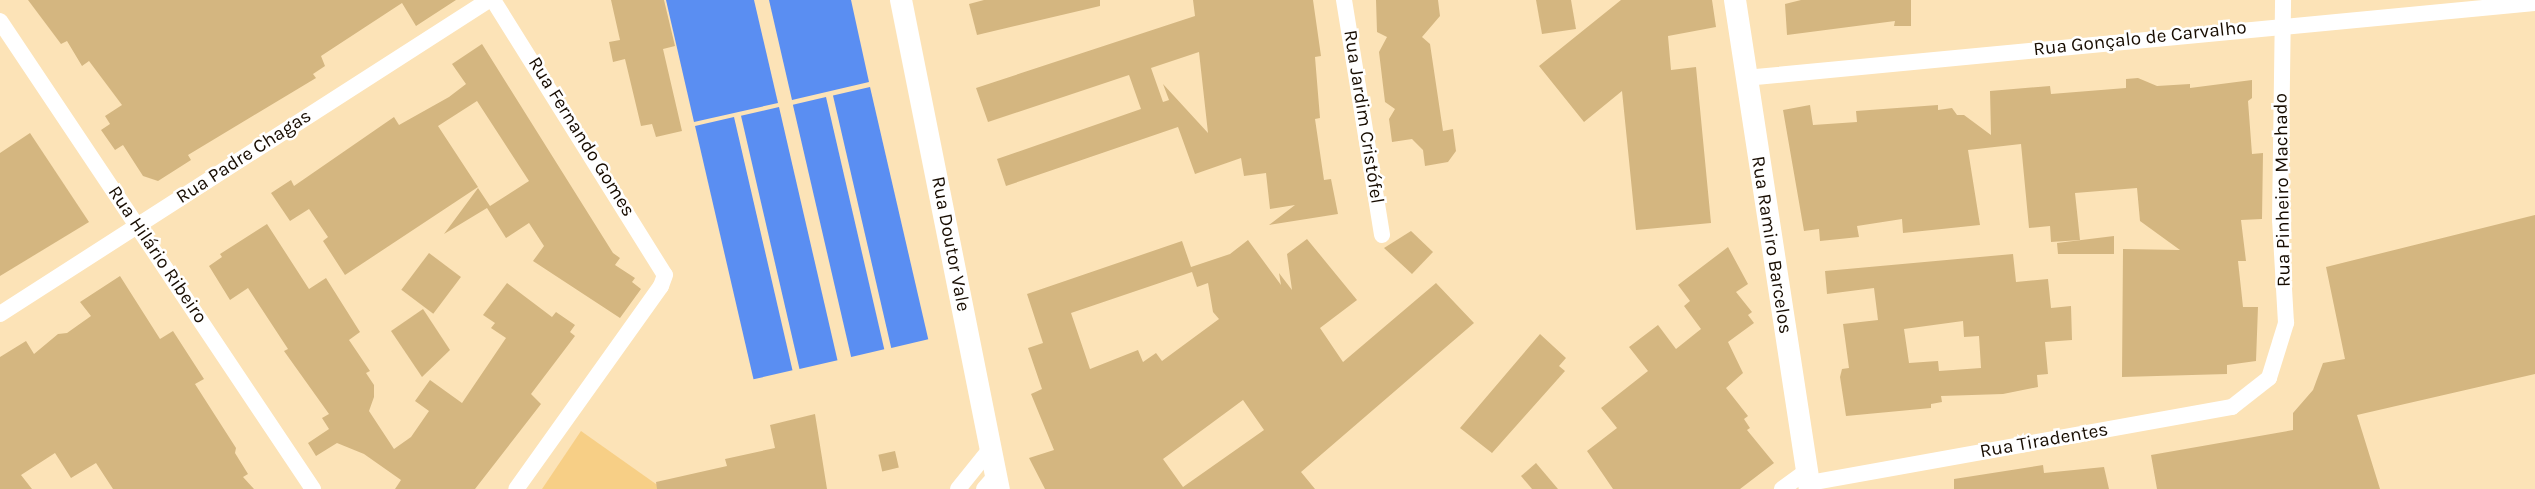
<!DOCTYPE html>
<html>
<head>
<meta charset="utf-8">
<style>
	body { margin:0 }
	#map { position:relative; width:2535px; height:489px; overflow:hidden; background:#fce3b7; font-family:Karla,sans-serif }
	div>[style] { position:absolute }
	.green>* { inset:0; background:#f7cf86 }
	.water>* { inset:0; background:#5a8ef2; transform-origin:0 0 }
	.building>* { inset:0; background:#d4b680; transform-origin:0 0 }
	.street>* { height:16px; margin:-8px; padding:0 8px; transform-origin:8px; border-radius:8px; background:#fff }
	.secondary>* { height:22px; margin:-11px; padding:0 11px; transform-origin:11px; border-radius:11px; background:#fff }
	span { translate:-50% -50%; white-space:nowrap; text-align:center; line-height:1.15; -webkit-text-stroke:5px #fff; paint-order:stroke }
	.street-label { font-size:19px; color:#170c00 }
</style>
</head>
<body>
<div id="map">
	<div class="green">
		<i style="clip-path:polygon(581px 431px,663px 489px,542px 489px)"></i>
	</div>
	<div class="water">
		<i style="clip-path:polygon(666px 0,754px 0,778px 103px,694px 122px)"></i>
		<i style="clip-path:polygon(769px 0,851px 0,869px 82px,792px 100px)"></i>
		<i style="left:870px;top:87px;width:259px;height:38px;rotate:77deg"></i>
		<i style="left:826px;top:97px;width:259px;height:34px;rotate:77deg"></i>
		<i style="left:779px;top:107px;width:260px;height:39px;rotate:77deg"></i>
		<i style="left:734px;top:117px;width:260px;height:40px;rotate:77deg"></i>
	</div>
	<div class="building">
		<i style="clip-path:polygon(28px 0,456px 0,416px 26px,402px 3px,321px 56px,325px 66px,313px 74px,316px 78px,188px 155px,191px 160px,158px 181px,143px 176px,123px 145px,115px 150px,101px 130px,110px 124px,105px 116px,122px 105px,89px 61px,82px 66px,67px 41px,61px 44px)"></i>
		<i style="clip-path:polygon(611px 0,664px 0,675px 46px,663px 49px,682px 131px,656px 137px,652px 124px,641px 126px,625px 59px,613px 62px,609px 42px,620px 40px)"></i>
		<i style="clip-path:polygon(984px 0,1100px 0,1100px 6px,977px 35px,969px 4px)"></i>
		<i style="clip-path:polygon(evenodd,1193px 0,1313px 0,1321px 56px,1315px 57px,1320px 118px,1315px 119px,1324px 180px,1331px 179px,1338px 214px,1269px 225px,1295px 205px,1270px 209px,1266px 173px,1244px 176px,1241px 158px,1195px 174px,1178px 127px,1006px 186px,997px 159px,1141px 109px,1129px 75px,988px 122px,976px 88px,1195px 16px,1193px 0,1199px 52px,1208px 133px,1163px 84px,1169px 100px,1163px 102px,1151px 68px,1199px 52px)"></i>
		<i style="clip-path:polygon(1376px 0,1438px 0,1440px 16px,1422px 37px,1430px 44px,1443px 131px,1453px 129px,1456px 151px,1448px 162px,1425px 166px,1423px 150px,1412px 139px,1392px 142px,1389px 119px,1395px 109px,1385px 102px,1379px 52px,1387px 37px,1377px 32px)"></i>
		<i style="clip-path:polygon(1536px 0,1571px 0,1576px 29px,1542px 34px)"></i>
		<i style="clip-path:polygon(1621px 0,1712px 0,1716px 27px,1668px 36px,1671px 70px,1696px 67px,1711px 223px,1636px 230px,1622px 91px,1584px 122px,1539px 66px)"></i>
		<i style="clip-path:polygon(1801px 0,1911px 0,1911px 26px,1894px 26px,1895px 21px,1787px 35px,1785px 4px)"></i>
		<i style="clip-path:polygon(482px 44px,613px 253px,620px 258px,615px 265px,635px 278px,632px 282px,641px 289px,620px 318px,533px 261px,544px 246px,529px 223px,506px 238px,487px 208px,444px 234px,478px 188px,490px 206px,529px 181px,477px 101px,438px 126px,478px 187px,345px 275px,323px 241px,328px 237px,309px 209px,290px 221px,271px 193px,291px 180px,294px 186px,394px 117px,399px 125px,449px 97px,466px 84px,452px 64px)"></i>
		<i style="clip-path:polygon(2138px 78px,2157px 86px,2190px 84px,2190px 88px,2252px 80px,2252px 98px,2248px 101px,2252px 154px,2263px 153px,2262px 219px,2241px 220px,2246px 261px,2238px 261px,2243px 307px,2258px 307px,2256px 361px,2227px 365px,2227px 374px,2122px 377px,2123px 249px,2180px 250px,2140px 221px,2137px 188px,2075px 193px,2080px 240px,2051px 242px,2050px 226px,2029px 228px,2021px 144px,1968px 150px,1980px 225px,1903px 233px,1902px 219px,1857px 226px,1859px 237px,1820px 241px,1819px 229px,1804px 231px,1783px 110px,1810px 105px,1813px 125px,1857px 122px,1856px 111px,1938px 105px,1938px 110px,1952px 108px,1957px 115px,1964px 115px,1991px 135px,1990px 91px,2050px 86px,2051px 94px,2126px 88px,2126px 79px)"></i>
		<i style="clip-path:polygon(30px 133px,89px 222px,0 276px,0 153px)"></i>
		<i style="clip-path:polygon(2535px 215px,2535px 374px,2357px 415px,2380px 489px,2157px 489px,2151px 455px,2293px 430px,2293px 413px,2313px 390px,2323px 363px,2345px 359px,2326px 267px)"></i>
		<i style="clip-path:polygon(267px 224px,309px 289px,326px 278px,360px 332px,349px 340px,370px 371px,366px 373px,374px 385px,374px 397px,369px 411px,394px 449px,411px 437px,429px 411px,415px 401px,430px 380px,462px 403px,506px 338px,491px 328px,495px 323px,483px 315px,507px 283px,552px 317px,556px 312px,575px 325px,570px 332px,575px 336px,531px 394px,541px 404px,475px 489px,395px 489px,401px 480px,364px 454px,337px 443px,316px 456px,308px 443px,329px 429px,322px 418px,329px 414px,284px 351px,288px 349px,248px 288px,230px 300px,209px 266px,222px 257px,220px 254px)"></i>
		<i style="clip-path:polygon(1411px 231px,1433px 252px,1412px 274px,1384px 248px)"></i>
		<i style="clip-path:polygon(2114px 236px,2114px 254px,2058px 254px,2057px 243px)"></i>
		<i style="clip-path:polygon(evenodd,1307px 239px,1357px 300px,1320px 328px,1343px 362px,1436px 283px,1474px 323px,1301px 472px,1315px 489px,1045px 489px,1029px 458px,1054px 450px,1031px 394px,1042px 389px,1028px 348px,1043px 343px,1027px 294px,1182px 241px,1191px 267px,1230px 254px,1248px 240px,1281px 285px,1279px 273px,1292px 290px,1287px 254px,1307px 239px,1192px 272px,1197px 287px,1208px 283px,1213px 312px,1219px 319px,1162px 361px,1156px 353px,1143px 362px,1138px 350px,1090px 369px,1071px 313px,1192px 272px,1307px 239px,1243px 400px,1264px 430px,1183px 487px,1163px 459px,1243px 400px)"></i>
		<i style="clip-path:polygon(1728px 247px,1748px 284px,1736px 292px,1752px 312px,1748px 315px,1754px 323px,1728px 342px,1743px 373px,1726px 388px,1748px 416px,1744px 419px,1750px 428px,1747px 430px,1774px 463px,1740px 489px,1613px 489px,1587px 451px,1617px 428px,1601px 408px,1648px 371px,1629px 347px,1658px 325px,1676px 349px,1701px 329px,1684px 306px,1690px 301px,1678px 285px)"></i>
		<i style="left:429px;top:253px;width:40px;height:46px;rotate:37deg"></i>
		<i style="clip-path:polygon(evenodd,2013px 254px,2016px 282px,2048px 279px,2051px 308px,2071px 306px,2072px 340px,2045px 342px,2048px 374px,2037px 375px,2038px 387px,2003px 394px,1941px 396px,1942px 402px,1931px 404px,1931px 408px,1846px 416px,1840px 377px,1842px 369px,1849px 368px,1843px 324px,1878px 320px,1874px 288px,1827px 294px,1825px 271px,2013px 254px,1963px 321px,1964px 337px,1979px 336px,1981px 368px,1939px 371px,1938px 361px,1909px 363px,1904px 329px,1963px 321px)"></i>
		<i style="clip-path:polygon(120px 276px,160px 339px,173px 331px,204px 379px,195px 384px,236px 448px,235px 453px,248px 474px,243px 477px,254px 489px,113px 489px,96px 463px,71px 478px,55px 453px,21px 475px,32px 489px,0 489px,0 357px,26px 341px,34px 354px,58px 334px,67px 333px,91px 316px,80px 302px)"></i>
		<i style="clip-path:polygon(423px 309px,450px 350px,422px 377px,391px 331px)"></i>
		<i style="clip-path:polygon(1540px 334px,1566px 358px,1559px 366px,1565px 371px,1492px 453px,1460px 428px)"></i>
		<i style="clip-path:polygon(815px 414px,827px 489px,657px 489px,656px 482px,727px 466px,725px 459px,775px 448px,770px 425px)"></i>
		<i style="left:895px;top:451px;width:17px;height:17px;rotate:77deg"></i>
		<i style="clip-path:polygon(1536px 463px,1558px 489px,1532px 489px,1521px 476px)"></i>
		<i style="clip-path:polygon(2043px 465px,2044px 473px,2104px 467px,2109px 489px,1954px 489px,1954px 479px)"></i>
	</div>
	<div class="street">
		<i style="left:493px;top:0;width:324px;rotate:58deg"></i>
		<i style="left:665px;top:275px;width:12px;rotate:110deg"></i>
		<i style="left:661px;top:286px;width:249px;rotate:125.5deg"></i>
		<i style="left:1344px;top:0;width:238px;rotate:80.8deg"></i>
		<i style="left:0;top:21px;width:563px;rotate:56.23deg"></i>
		<i style="left:1745px;top:78px;width:794px;rotate:-5.42deg"></i>
		<i style="left:0;top:314px;width:581px;rotate:-32.71deg"></i>
		<i style="left:1809px;top:483px;width:430px;rotate:-10.2deg"></i>
		<i style="left:2232px;top:407px;width:47px;rotate:-38.1deg"></i>
		<i style="left:2269px;top:378px;width:58px;rotate:-72.8deg"></i>
		<i style="left:2286px;top:323px;width:103px;rotate:-93.3deg"></i>
		<i style="left:2280px;top:220px;width:220px;rotate:-89.2deg"></i>
		<i style="left:958px;top:489px;width:53px;rotate:-51.2deg"></i>
		<i style="left:984px;top:489px;width:20px;rotate:-49deg"></i>
		<i style="left:1782px;top:489px;width:31px;rotate:-36deg"></i>
	</div>
	<div class="secondary">
		<i style="left:901px;top:0;width:499px;rotate:78.7deg"></i>
		<i style="left:1735px;top:0;width:495px;rotate:81.3deg"></i>
	</div>
	<div class="street-label">
		<span style="left:2140px;top:39px;rotate:-6deg">Rua Gonçalo de Carvalho</span>
		<span style="left:1363px;top:117px;rotate:81deg">Rua Jardim Cristófel</span>
		<span style="left:581px;top:137px;rotate:58deg">Rua Fernando Gomes</span>
		<span style="left:244px;top:157px;rotate:-33deg">Rua Padre Chagas</span>
		<span style="left:2283px;top:190px;rotate:-91deg">Rua Pinheiro Machado</span>
		<span style="left:950px;top:244px;rotate:79deg">Rua Doutor Vale</span>
		<span style="left:1771px;top:245px;rotate:81deg">Rua Ramiro Barcelos</span>
		<span style="left:157px;top:255px;rotate:56deg">Rua Hilário Ribeiro</span>
		<span style="left:2044px;top:441px;rotate:-10deg">Rua Tiradentes</span>
	</div>
</div>
</body>
</html>
